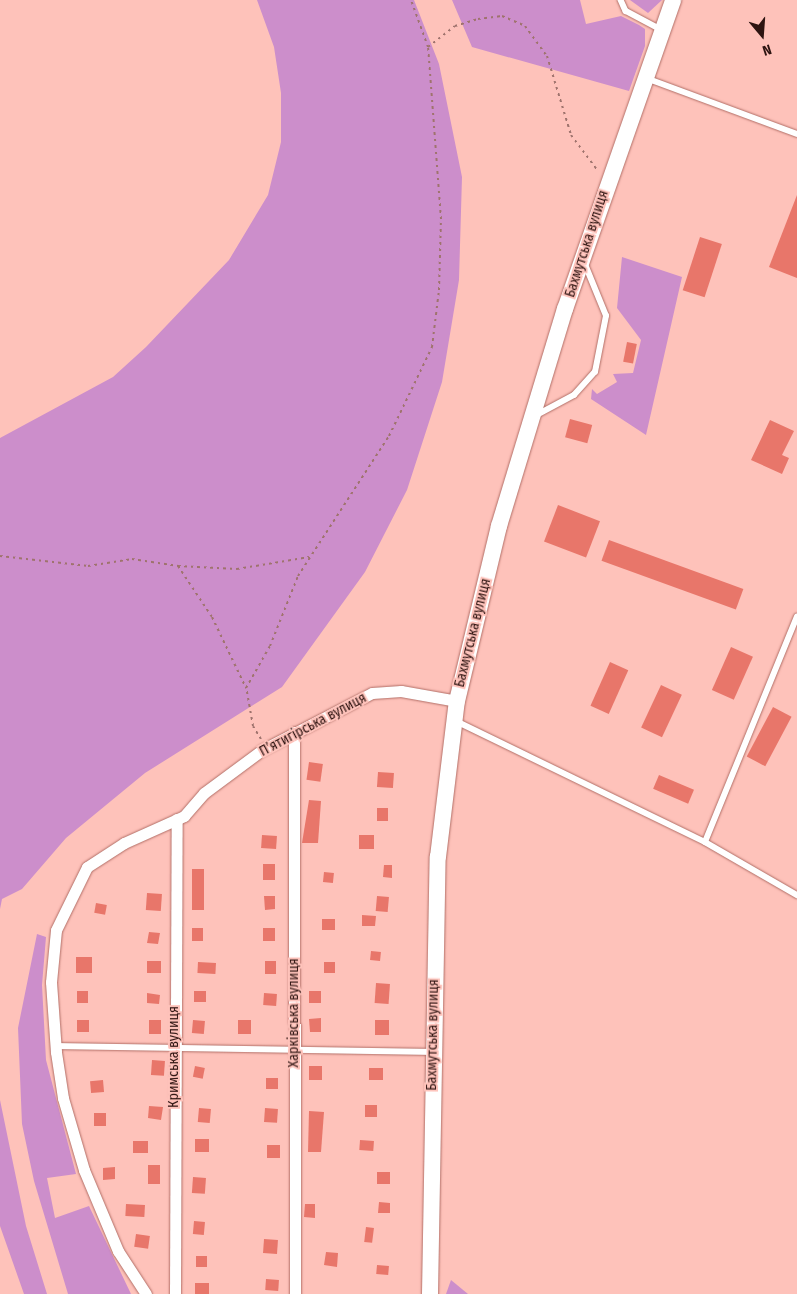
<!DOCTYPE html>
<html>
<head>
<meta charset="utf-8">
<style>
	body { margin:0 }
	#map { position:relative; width:797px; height:1294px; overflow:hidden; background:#fec2ba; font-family:"Fira Sans Condensed",sans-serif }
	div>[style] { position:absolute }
	.green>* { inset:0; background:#cc8ecb }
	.building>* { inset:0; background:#e8766a; transform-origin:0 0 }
	.path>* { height:2px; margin-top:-1px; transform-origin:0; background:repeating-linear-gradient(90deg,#9f736d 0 2.5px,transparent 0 6.5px) }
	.roads { filter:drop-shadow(0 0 1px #b26f67) drop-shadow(0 0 1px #b26f67) }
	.service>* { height:5.5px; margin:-2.75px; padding:0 2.75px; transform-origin:2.75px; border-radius:2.75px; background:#fff }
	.minor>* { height:11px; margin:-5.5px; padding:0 5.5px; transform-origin:5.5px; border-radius:5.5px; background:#fff }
	.secondary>* { height:16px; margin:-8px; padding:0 8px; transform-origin:8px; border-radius:8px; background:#fff }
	span { translate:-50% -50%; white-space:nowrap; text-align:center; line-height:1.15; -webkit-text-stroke:4px #fec2ba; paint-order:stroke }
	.street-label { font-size:14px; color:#2e1411 }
	.north { position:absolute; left:737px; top:10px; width:50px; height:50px; -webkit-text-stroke:4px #fec2ba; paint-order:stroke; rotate:162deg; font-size:14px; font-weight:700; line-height:20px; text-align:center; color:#2e1411 }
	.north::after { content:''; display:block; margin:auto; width:18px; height:22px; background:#2e1411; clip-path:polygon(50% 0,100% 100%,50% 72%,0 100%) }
</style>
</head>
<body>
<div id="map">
	<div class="green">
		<i style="clip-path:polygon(257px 0,414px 0,439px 64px,462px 177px,459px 280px,442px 382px,407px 490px,365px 572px,282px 687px,145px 773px,66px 838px,22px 889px,2px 899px,0 909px,0 438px,113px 377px,146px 347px,229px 260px,268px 195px,281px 142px,281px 93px,274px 47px)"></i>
		<i style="clip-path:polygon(452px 0,580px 0,586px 24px,621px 16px,639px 25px,645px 29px,645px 46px,629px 91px,472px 47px)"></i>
		<i style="clip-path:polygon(630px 0,662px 0,648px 13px)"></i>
		<i style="clip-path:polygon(622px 257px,682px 277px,646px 435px,591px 399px,592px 389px,597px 394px,617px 382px,613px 374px,633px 373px,641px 340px,617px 308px)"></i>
		<i style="clip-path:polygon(37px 934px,46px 937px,42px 985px,46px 1060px,76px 1174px,47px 1178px,55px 1218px,89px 1206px,131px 1294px,68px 1294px,34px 1181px,22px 1124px,18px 1028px)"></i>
		<i style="clip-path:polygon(0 1100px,26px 1226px,47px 1294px,24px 1294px,0 1226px)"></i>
		<i style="clip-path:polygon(451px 1280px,468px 1294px,446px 1294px)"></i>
	</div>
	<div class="building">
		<i style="clip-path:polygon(797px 195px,797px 278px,769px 267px)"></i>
		<i style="left:700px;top:237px;width:23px;height:56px;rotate:18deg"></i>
		<i style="left:627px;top:342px;width:10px;height:20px;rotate:11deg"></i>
		<i style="left:570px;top:419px;width:23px;height:19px;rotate:15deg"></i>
		<i style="clip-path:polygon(770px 420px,794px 431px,782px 455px,789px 458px,782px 474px,751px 460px)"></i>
		<i style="left:558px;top:505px;width:45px;height:39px;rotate:21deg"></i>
		<i style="left:609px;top:540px;width:143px;height:22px;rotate:20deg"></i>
		<i style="left:731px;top:647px;width:24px;height:47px;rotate:24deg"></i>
		<i style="left:610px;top:662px;width:20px;height:48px;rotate:24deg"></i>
		<i style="left:661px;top:685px;width:23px;height:47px;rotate:25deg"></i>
		<i style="left:773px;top:707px;width:21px;height:56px;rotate:28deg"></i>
		<i style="left:309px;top:762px;width:14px;height:18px;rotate:8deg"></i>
		<i style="left:378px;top:772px;width:16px;height:15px;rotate:4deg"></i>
		<i style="left:659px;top:775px;width:38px;height:15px;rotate:23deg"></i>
		<i style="clip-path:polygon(309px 800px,321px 801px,318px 843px,302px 843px)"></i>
		<i style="left:377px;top:808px;width:11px;height:13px"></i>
		<i style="left:262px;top:835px;width:15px;height:13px;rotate:4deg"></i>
		<i style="left:359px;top:835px;width:15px;height:14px"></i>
		<i style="left:263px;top:864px;width:12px;height:16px"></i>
		<i style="clip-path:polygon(384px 865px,392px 865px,392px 878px,383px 877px)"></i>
		<i style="left:192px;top:869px;width:12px;height:41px"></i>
		<i style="left:324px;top:872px;width:10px;height:10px;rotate:6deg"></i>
		<i style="left:147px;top:893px;width:15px;height:17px;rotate:4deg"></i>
		<i style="clip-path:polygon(264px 896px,275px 896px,275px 909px,265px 910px)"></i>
		<i style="left:377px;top:896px;width:12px;height:15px;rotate:5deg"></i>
		<i style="left:96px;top:903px;width:11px;height:10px;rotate:10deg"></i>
		<i style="clip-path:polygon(362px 915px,376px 916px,375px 926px,362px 926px)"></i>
		<i style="left:322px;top:919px;width:13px;height:11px"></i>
		<i style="left:192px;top:928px;width:11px;height:13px"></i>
		<i style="left:263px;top:928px;width:12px;height:13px"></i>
		<i style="clip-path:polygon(149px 932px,160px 933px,158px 944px,147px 943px)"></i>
		<i style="left:371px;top:951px;width:10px;height:9px;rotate:6deg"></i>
		<i style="left:76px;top:957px;width:16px;height:16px"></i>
		<i style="left:147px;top:961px;width:14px;height:12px"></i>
		<i style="left:265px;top:961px;width:11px;height:13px"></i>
		<i style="left:198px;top:962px;width:18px;height:11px;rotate:3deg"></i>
		<i style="left:324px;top:962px;width:11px;height:11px"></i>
		<i style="left:376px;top:983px;width:14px;height:20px;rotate:4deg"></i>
		<i style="left:77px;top:991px;width:11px;height:12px"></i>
		<i style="left:194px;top:991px;width:12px;height:11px"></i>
		<i style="left:309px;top:991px;width:12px;height:12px"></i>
		<i style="clip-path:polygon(147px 993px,160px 995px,159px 1004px,147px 1003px)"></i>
		<i style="left:264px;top:993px;width:13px;height:12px;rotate:4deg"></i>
		<i style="clip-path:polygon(321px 1018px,321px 1032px,310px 1032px,309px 1019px)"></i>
		<i style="left:77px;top:1020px;width:12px;height:12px"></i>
		<i style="left:149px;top:1020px;width:12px;height:14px"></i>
		<i style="left:193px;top:1020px;width:12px;height:13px;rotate:5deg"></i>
		<i style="left:238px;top:1020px;width:13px;height:14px"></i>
		<i style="left:375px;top:1020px;width:14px;height:15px"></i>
		<i style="left:152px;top:1060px;width:13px;height:15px;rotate:4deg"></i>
		<i style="left:195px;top:1066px;width:10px;height:11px;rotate:11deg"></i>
		<i style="left:309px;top:1066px;width:13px;height:14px"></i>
		<i style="left:369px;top:1068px;width:14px;height:12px"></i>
		<i style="left:266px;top:1078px;width:12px;height:11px"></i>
		<i style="left:103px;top:1080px;width:12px;height:13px;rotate:85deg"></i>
		<i style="left:365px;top:1105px;width:12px;height:12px"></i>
		<i style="clip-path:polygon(149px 1106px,163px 1107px,161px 1120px,148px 1118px)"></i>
		<i style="left:199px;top:1108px;width:12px;height:14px;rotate:5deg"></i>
		<i style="left:265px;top:1108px;width:13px;height:14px;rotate:4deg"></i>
		<i style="clip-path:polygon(309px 1111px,324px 1112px,321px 1152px,308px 1152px)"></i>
		<i style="left:94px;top:1113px;width:12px;height:13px"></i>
		<i style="left:195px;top:1139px;width:14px;height:13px"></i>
		<i style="left:360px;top:1140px;width:14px;height:10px;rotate:4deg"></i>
		<i style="left:133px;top:1141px;width:15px;height:12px"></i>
		<i style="left:267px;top:1145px;width:13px;height:13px"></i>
		<i style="left:160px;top:1165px;width:19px;height:12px;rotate:90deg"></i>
		<i style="clip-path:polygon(115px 1167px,115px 1179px,103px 1180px,103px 1168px)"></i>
		<i style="left:377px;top:1172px;width:13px;height:12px"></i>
		<i style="left:193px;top:1177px;width:13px;height:16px;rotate:4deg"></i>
		<i style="clip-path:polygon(379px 1202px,390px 1203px,390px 1213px,378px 1213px)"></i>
		<i style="left:126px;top:1204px;width:19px;height:12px;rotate:3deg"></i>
		<i style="clip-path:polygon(305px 1204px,315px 1204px,315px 1218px,304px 1217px)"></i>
		<i style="left:194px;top:1221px;width:11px;height:13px;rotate:5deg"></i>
		<i style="left:366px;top:1227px;width:8px;height:15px;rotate:7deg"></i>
		<i style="left:136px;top:1234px;width:14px;height:13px;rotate:8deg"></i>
		<i style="left:264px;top:1239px;width:14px;height:14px;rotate:4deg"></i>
		<i style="clip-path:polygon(326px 1252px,338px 1253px,337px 1267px,324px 1265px)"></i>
		<i style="left:196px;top:1256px;width:11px;height:11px"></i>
		<i style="left:377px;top:1265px;width:12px;height:9px;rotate:5deg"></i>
		<i style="left:266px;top:1279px;width:13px;height:11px;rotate:4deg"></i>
		<i style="left:195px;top:1283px;width:14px;height:11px"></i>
	</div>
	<div class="path">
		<i style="left:428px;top:47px;width:34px;rotate:-38deg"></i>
		<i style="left:455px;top:26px;width:24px;rotate:-17deg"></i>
		<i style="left:478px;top:19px;width:24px;rotate:-7deg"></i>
		<i style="left:502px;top:16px;width:25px;rotate:23deg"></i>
		<i style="left:525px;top:26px;width:37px;rotate:54deg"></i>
		<i style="left:547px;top:56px;width:83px;rotate:73.1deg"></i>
		<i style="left:571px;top:135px;width:45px;rotate:53.1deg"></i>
		<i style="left:0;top:556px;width:89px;rotate:6.5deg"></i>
		<i style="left:88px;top:566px;width:45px;rotate:-9deg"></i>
		<i style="left:132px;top:559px;width:47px;rotate:8.7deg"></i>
		<i style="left:178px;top:566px;width:61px;rotate:56.3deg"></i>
		<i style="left:212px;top:617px;width:79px;rotate:64.4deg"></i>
		<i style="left:178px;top:566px;width:59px;rotate:2.9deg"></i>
		<i style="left:237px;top:569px;width:73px;rotate:-9.5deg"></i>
		<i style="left:261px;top:739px;width:15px;rotate:-122deg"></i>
		<i style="left:253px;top:726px;width:39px;rotate:-100deg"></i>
		<i style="left:246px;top:688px;width:48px;rotate:-60.3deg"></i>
		<i style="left:270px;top:646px;width:75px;rotate:-68.2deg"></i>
		<i style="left:298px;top:576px;width:167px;rotate:-57deg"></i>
		<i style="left:389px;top:436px;width:99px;rotate:-64.2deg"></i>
		<i style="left:432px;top:347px;width:57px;rotate:-83deg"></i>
		<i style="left:439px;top:290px;width:71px;rotate:-88.4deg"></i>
		<i style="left:441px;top:219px;width:172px;rotate:-94.3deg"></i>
		<i style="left:428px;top:47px;width:50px;rotate:-109.9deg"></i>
	</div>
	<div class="roads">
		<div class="service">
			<i style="left:621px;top:0;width:12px;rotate:66deg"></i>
			<i style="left:626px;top:11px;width:41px;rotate:27.8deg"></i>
			<i style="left:646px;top:78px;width:161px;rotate:20.3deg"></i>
			<i style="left:535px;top:416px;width:44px;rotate:-28.3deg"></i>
			<i style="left:574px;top:395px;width:31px;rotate:-48deg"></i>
			<i style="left:595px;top:372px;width:57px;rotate:-78.9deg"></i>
			<i style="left:606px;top:316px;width:58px;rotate:-112.2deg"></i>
			<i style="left:456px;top:721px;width:277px;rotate:25.9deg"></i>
			<i style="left:705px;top:842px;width:106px;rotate:29.9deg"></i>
			<i style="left:705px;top:842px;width:243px;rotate:-67.8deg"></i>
			<i style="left:56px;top:1046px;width:377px;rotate:0.9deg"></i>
		</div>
		<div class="minor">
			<i style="left:294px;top:732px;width:562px;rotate:89.9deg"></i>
			<i style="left:146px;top:1294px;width:51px;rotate:-123.1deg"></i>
			<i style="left:118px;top:1251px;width:88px;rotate:-112.8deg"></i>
			<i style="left:84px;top:1170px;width:75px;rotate:-106.3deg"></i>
			<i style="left:63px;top:1098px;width:47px;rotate:-98.7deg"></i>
			<i style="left:56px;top:1052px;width:70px;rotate:-94.1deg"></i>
			<i style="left:51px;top:982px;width:52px;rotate:-84.5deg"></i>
			<i style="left:56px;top:930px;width:70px;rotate:-63.8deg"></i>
			<i style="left:87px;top:867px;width:44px;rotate:-33deg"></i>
			<i style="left:124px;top:843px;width:66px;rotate:-24.2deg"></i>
			<i style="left:184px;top:816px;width:30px;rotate:-49deg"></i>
			<i style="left:204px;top:793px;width:72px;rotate:-36.6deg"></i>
			<i style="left:262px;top:750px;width:124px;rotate:-27.4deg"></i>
			<i style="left:372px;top:693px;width:29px;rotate:-4deg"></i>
			<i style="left:401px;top:691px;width:57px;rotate:10.1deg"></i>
			<i style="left:175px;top:1294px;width:475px;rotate:-89.8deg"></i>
		</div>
		<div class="secondary">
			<i style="left:430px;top:1294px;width:437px;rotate:-89deg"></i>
			<i style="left:438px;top:857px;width:157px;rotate:-83.1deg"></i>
			<i style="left:457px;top:701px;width:180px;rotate:-76.5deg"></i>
			<i style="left:499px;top:526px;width:227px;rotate:-73.1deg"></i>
			<i style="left:565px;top:309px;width:327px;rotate:-70.7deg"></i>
		</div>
	</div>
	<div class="street-label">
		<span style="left:587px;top:244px;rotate:-72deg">Бахмутська вулиця</span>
		<span style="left:473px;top:633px;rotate:-76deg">Бахмутська вулиця</span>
		<span style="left:313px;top:725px;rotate:-28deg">П’ятигірська вулиця</span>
		<span style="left:294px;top:1013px;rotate:-90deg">Харківська вулиця</span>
		<span style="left:433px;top:1035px;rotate:-89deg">Бахмутська вулиця</span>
		<span style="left:174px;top:1057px;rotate:-90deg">Кримська вулиця</span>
	</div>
	<div class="north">N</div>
</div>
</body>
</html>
